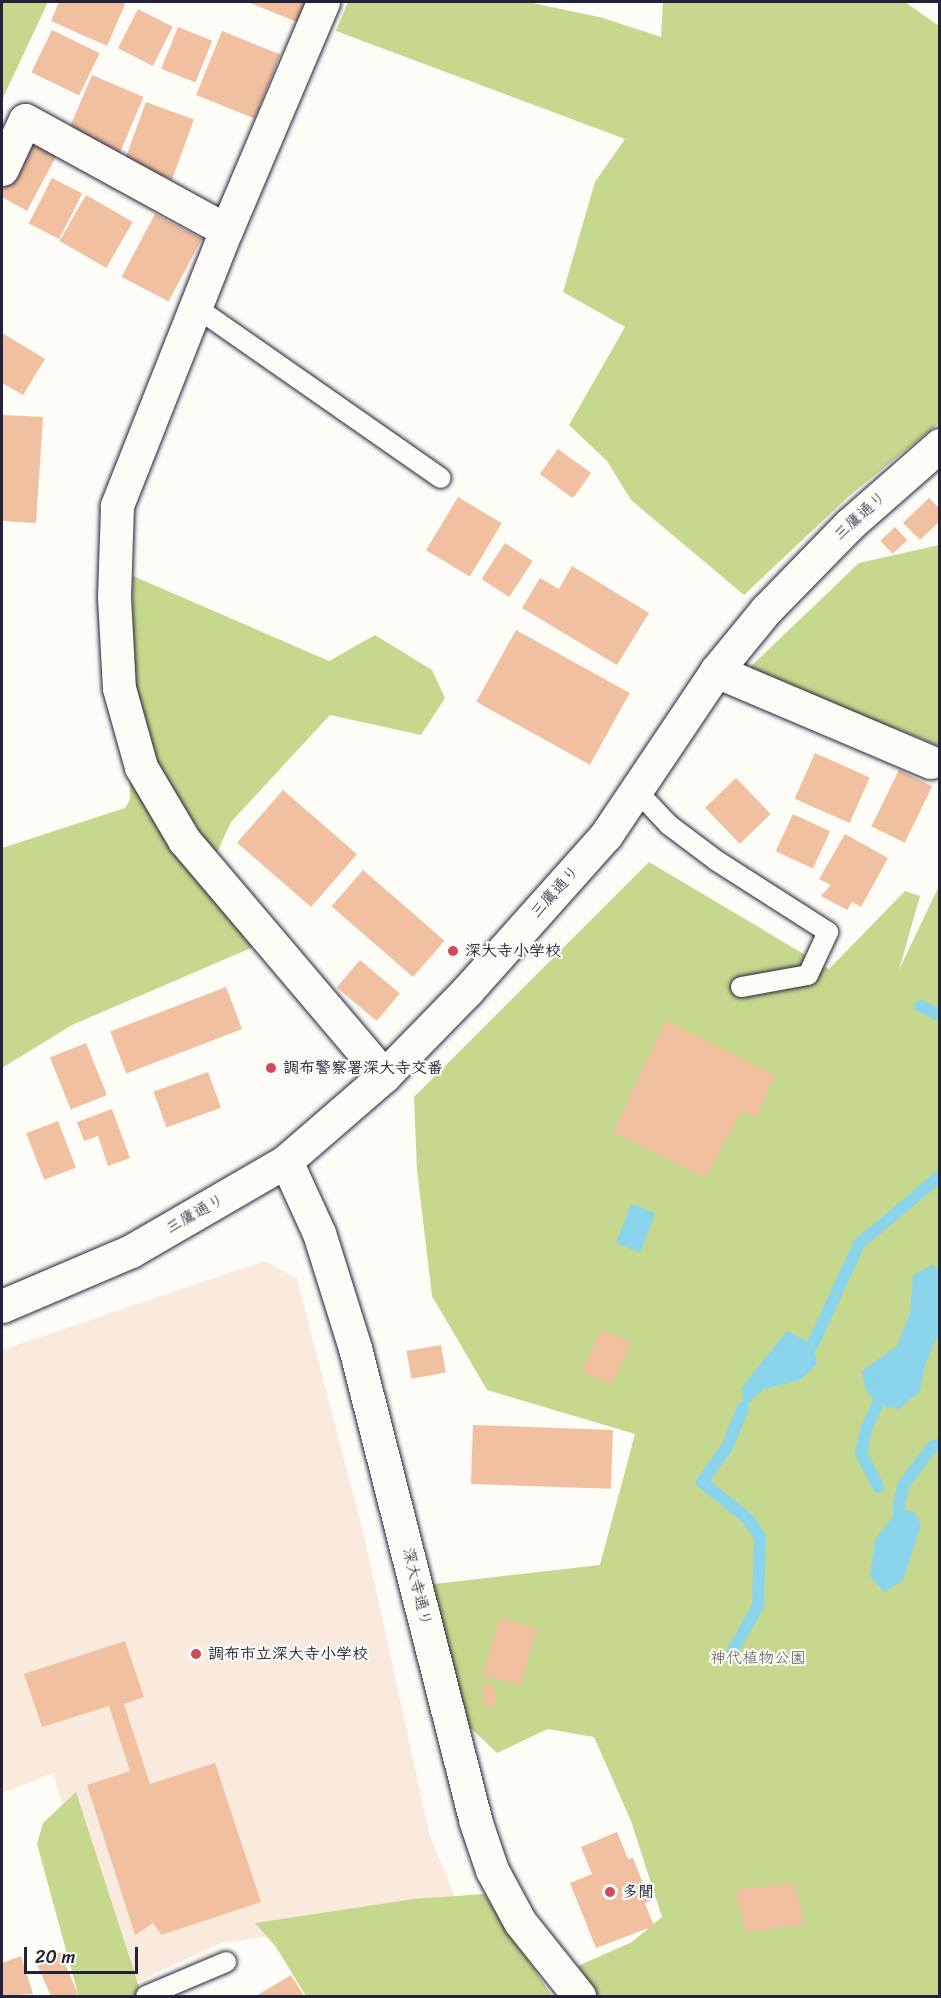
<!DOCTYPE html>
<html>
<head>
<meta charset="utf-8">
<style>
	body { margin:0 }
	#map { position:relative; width:941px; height:1998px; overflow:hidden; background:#fdfcf7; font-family:Sriracha,"Klee One",sans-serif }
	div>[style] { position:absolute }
	.built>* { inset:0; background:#f9eadd }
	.green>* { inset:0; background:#c5d88d }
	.water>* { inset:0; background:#8bd5ec; transform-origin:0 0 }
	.stream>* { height:12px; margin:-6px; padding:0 6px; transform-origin:6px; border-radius:6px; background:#8bd5ec }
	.building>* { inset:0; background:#f0c0a0; transform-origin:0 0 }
	.roads { filter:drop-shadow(0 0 2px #22223b) drop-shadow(0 0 2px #22223b) }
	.lane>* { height:20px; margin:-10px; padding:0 10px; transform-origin:10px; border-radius:10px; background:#fdfcf7 }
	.street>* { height:33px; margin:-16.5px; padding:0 16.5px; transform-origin:16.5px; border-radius:16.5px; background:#fdfcf7 }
	.secondary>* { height:33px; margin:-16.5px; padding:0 16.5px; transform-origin:16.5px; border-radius:16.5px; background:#fdfcf7 }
	.dots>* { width:16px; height:16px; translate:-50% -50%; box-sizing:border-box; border:3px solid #fdfcf7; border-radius:50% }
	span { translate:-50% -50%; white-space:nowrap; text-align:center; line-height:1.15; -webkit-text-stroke:4.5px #fdfcf7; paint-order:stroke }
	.street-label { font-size:16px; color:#22223b }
	.poi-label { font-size:16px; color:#22223b; font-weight:700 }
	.left { translate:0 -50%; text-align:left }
	.park-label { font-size:16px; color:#535954 }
	.frame { position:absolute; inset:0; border:3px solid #22223b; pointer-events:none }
	.scale { position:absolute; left:24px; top:1947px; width:114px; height:27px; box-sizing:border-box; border:3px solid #22223b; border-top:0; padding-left:8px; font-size:18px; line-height:21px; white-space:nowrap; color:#22223b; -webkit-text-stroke:4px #fdfcf7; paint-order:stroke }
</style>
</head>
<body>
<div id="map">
	<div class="built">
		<i style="clip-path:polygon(265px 1261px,297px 1279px,364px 1536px,430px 1836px,454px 1895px,485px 1944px,323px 1929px,220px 1943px,122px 1989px,53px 1773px,2px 1793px,2px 1350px)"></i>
	</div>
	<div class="green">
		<i style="clip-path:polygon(2px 2px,48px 2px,2px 100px)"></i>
		<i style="clip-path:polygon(348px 2px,528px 2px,603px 18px,661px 37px,663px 2px,905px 2px,939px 26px,939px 423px,849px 496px,744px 595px,631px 500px,607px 461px,569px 425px,625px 327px,563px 292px,595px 182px,625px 139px,336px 31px)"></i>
		<i style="clip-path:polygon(939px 545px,939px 746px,895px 728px,886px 733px,747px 670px,859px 563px)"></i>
		<i style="clip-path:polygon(133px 576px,329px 661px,375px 635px,432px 670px,445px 698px,421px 735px,330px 715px,231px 822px,205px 878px,256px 935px,251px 948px,72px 1025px,2px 1068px,2px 848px,125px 808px,130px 800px)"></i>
		<i style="clip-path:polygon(649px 862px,829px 969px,905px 891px,920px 896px,899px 970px,939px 886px,939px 1996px,598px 1996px,578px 1966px,632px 1942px,662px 1917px,631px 1821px,594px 1737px,548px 1729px,497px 1753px,460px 1718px,426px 1585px,600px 1565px,635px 1434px,487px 1390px,432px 1296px,417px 1170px,414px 1097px)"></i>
		<i style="clip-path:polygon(76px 1792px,142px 1996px,75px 1996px,78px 1994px,37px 1844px,43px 1823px)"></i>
		<i style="clip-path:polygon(484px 1894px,552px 1996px,306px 1996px,276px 1947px,255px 1923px,414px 1899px)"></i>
	</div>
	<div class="water">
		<i style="left:631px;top:1204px;width:26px;height:42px;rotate:21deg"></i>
		<i style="clip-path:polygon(932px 1265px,939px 1269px,939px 1333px,925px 1364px,920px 1391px,899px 1409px,877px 1405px,866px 1390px,862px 1371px,897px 1346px,910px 1313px,913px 1275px)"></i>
		<i style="clip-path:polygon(787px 1331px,813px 1344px,817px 1364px,800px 1380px,764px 1389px,743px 1408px,742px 1387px)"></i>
		<i style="clip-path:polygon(898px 1509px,915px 1512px,921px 1525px,903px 1580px,884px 1592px,870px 1576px,875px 1540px)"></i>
	</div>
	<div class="stream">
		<i style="left:920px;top:1006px;width:22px;rotate:24deg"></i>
		<i style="left:813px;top:1344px;width:110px;rotate:-65.3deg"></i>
		<i style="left:859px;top:1244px;width:106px;rotate:-40deg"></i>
		<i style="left:877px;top:1405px;width:27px;rotate:114deg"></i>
		<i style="left:866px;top:1430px;width:24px;rotate:102deg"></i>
		<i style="left:861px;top:1453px;width:38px;rotate:63deg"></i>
		<i style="left:898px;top:1509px;width:26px;rotate:-77deg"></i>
		<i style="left:904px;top:1484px;width:46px;rotate:-52.9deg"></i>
		<i style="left:932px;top:1447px;width:9px;rotate:-21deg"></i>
		<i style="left:733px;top:1650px;width:51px;rotate:-60.4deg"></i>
		<i style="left:758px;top:1606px;width:69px;rotate:-88.3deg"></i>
		<i style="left:760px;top:1537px;width:22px;rotate:-124deg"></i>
		<i style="left:748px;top:1519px;width:59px;rotate:-141.2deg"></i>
		<i style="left:702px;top:1482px;width:43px;rotate:-54.5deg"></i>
		<i style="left:727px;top:1447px;width:42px;rotate:-67.7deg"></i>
	</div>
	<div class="building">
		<i style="clip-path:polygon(59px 2px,126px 2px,107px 46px,51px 21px)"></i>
		<i style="clip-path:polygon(248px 2px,306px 2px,297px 22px)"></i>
		<i style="left:138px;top:9px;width:39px;height:44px;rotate:27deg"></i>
		<i style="left:178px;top:27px;width:37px;height:45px;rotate:22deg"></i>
		<i style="left:52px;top:30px;width:53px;height:47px;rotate:26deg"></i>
		<i style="left:222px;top:31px;width:63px;height:69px;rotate:22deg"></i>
		<i style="left:92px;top:75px;width:56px;height:61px;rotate:23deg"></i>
		<i style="left:146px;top:102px;width:51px;height:64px;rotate:20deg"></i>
		<i style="clip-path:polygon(32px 134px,60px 149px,27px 211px,2px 197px,2px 191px)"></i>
		<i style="left:52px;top:178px;width:34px;height:51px;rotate:27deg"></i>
		<i style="left:86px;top:195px;width:54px;height:53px;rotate:30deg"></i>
		<i style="left:155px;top:214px;width:53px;height:71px;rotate:28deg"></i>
		<i style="clip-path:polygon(2px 333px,45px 359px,23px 395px,2px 383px)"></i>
		<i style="clip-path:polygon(2px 415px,43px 417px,36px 523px,2px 521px)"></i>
		<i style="left:558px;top:449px;width:41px;height:31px;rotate:36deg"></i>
		<i style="left:458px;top:497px;width:51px;height:62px;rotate:31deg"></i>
		<i style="clip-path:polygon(929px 498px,940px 509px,940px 521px,920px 540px,903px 523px)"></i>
		<i style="left:895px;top:527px;width:18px;height:20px;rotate:47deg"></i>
		<i style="left:505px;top:543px;width:33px;height:43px;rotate:33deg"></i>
		<i style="clip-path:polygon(572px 566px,649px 613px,617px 665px,522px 608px,540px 578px,559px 589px)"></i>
		<i style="left:516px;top:630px;width:130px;height:82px;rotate:29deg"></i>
		<i style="left:815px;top:753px;width:60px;height:50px;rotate:24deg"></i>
		<i style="left:899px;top:770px;width:37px;height:63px;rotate:26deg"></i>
		<i style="left:736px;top:778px;width:50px;height:43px;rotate:46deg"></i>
		<i style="left:283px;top:790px;width:98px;height:70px;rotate:41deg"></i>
		<i style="left:793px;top:814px;width:41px;height:41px;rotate:25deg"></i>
		<i style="clip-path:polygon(845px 834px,888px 858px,861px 907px,852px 902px,847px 910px,821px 896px,831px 885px,819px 879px)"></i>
		<i style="left:363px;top:870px;width:108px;height:48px;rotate:41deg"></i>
		<i style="left:360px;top:960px;width:52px;height:36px;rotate:40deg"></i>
		<i style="left:226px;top:987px;width:45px;height:124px;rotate:69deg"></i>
		<i style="clip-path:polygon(666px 1020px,775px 1075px,757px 1117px,742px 1111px,705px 1178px,613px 1132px)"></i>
		<i style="left:86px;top:1043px;width:56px;height:39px;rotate:68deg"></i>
		<i style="left:208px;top:1072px;width:38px;height:58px;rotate:70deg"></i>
		<i style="clip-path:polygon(112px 1109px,130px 1158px,108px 1166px,98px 1136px,84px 1141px,77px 1122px)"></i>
		<i style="left:58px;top:1121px;width:50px;height:34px;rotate:69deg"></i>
		<i style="left:601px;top:1329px;width:33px;height:46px;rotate:25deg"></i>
		<i style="left:441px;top:1345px;width:28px;height:35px;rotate:80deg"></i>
		<i style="left:473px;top:1425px;width:140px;height:59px;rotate:2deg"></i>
		<i style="left:500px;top:1617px;width:39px;height:60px;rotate:17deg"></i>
		<i style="clip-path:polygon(125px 1641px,144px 1697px,124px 1704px,150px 1784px,215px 1763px,261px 1902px,161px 1935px,153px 1923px,135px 1935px,87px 1785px,130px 1771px,109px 1706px,42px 1727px,24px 1674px)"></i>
		<i style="left:493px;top:1684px;width:21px;height:12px;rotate:79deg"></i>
		<i style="clip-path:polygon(617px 1832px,628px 1859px,633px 1858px,650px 1901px,645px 1903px,654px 1926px,596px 1948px,570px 1883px,592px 1874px,581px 1847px)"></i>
		<i style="clip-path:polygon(795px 1883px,804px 1924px,746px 1932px,735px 1890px)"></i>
		<i style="clip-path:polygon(60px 1952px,78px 1994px,73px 1996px,51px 1996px,36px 1962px)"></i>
		<i style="clip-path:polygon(21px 1956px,33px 1994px,2px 1996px,2px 1963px)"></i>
		<i style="clip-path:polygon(291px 1975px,304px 1996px,256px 1996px)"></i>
	</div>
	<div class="roads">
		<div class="lane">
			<i style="left:197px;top:308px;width:297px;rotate:34.9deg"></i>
			<i style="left:636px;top:790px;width:48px;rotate:46.7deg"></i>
			<i style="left:669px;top:825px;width:60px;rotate:36.9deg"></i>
			<i style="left:717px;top:861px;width:132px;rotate:32.6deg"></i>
			<i style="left:828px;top:932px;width:47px;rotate:114.9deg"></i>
			<i style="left:808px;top:975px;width:68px;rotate:169.8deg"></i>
			<i style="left:146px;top:1996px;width:87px;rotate:-23deg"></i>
		</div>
		<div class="street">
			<i style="left:323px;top:2px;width:248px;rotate:113deg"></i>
			<i style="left:226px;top:230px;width:297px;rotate:111.6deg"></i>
			<i style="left:117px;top:506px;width:91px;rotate:91.9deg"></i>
			<i style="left:114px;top:597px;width:91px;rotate:86.9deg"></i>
			<i style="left:119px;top:688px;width:82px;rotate:74.4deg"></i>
			<i style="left:141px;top:767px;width:85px;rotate:59.5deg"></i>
			<i style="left:184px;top:840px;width:309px;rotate:49.7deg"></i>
			<i style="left:2px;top:169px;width:54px;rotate:-64.9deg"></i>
			<i style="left:25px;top:120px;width:229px;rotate:28.7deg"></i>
			<i style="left:716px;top:671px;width:233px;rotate:23deg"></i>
		</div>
		<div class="secondary">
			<i style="left:286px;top:1161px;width:79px;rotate:65.4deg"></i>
			<i style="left:319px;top:1233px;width:121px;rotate:72.6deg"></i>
			<i style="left:355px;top:1348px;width:487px;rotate:75.7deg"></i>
			<i style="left:475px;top:1820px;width:53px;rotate:71.2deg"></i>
			<i style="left:492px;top:1870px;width:59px;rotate:61.7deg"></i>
			<i style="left:520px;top:1922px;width:95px;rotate:51.4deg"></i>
			<i style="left:2px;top:1306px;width:140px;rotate:-23.1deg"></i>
			<i style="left:131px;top:1251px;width:179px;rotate:-30.1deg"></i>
			<i style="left:286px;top:1161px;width:130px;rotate:-40.9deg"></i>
			<i style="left:384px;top:1076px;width:119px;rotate:-45.7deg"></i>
			<i style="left:467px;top:991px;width:209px;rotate:-48.3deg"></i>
			<i style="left:606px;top:835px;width:197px;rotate:-56.1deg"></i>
			<i style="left:716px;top:671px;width:79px;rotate:-50.7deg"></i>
			<i style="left:766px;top:610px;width:120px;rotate:-45.7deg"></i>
			<i style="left:850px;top:524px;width:120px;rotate:-41.3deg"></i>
		</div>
	</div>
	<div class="dots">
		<i style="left:453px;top:951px;background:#d1495b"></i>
		<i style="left:271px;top:1068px;background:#d1495b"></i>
		<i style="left:196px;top:1654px;background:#d1495b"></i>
		<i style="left:610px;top:1892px;background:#d1495b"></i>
	</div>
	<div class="street-label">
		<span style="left:860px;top:516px;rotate:-43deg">三鷹通り</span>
		<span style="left:555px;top:892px;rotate:-48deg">三鷹通り</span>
		<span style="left:195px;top:1214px;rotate:-30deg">三鷹通り</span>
		<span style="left:417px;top:1587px;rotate:76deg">深大寺通り</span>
	</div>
	<div class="poi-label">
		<span class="left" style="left:465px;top:951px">深大寺小学校</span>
		<span class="left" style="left:283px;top:1068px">調布警察署深大寺交番</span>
		<span class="left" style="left:208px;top:1654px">調布市立深大寺小学校</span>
		<span class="left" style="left:622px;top:1892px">多聞</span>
	</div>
	<div class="park-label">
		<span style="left:758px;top:1658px">神代植物公園</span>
	</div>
	<div class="frame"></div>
	<div class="scale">20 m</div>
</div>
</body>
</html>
